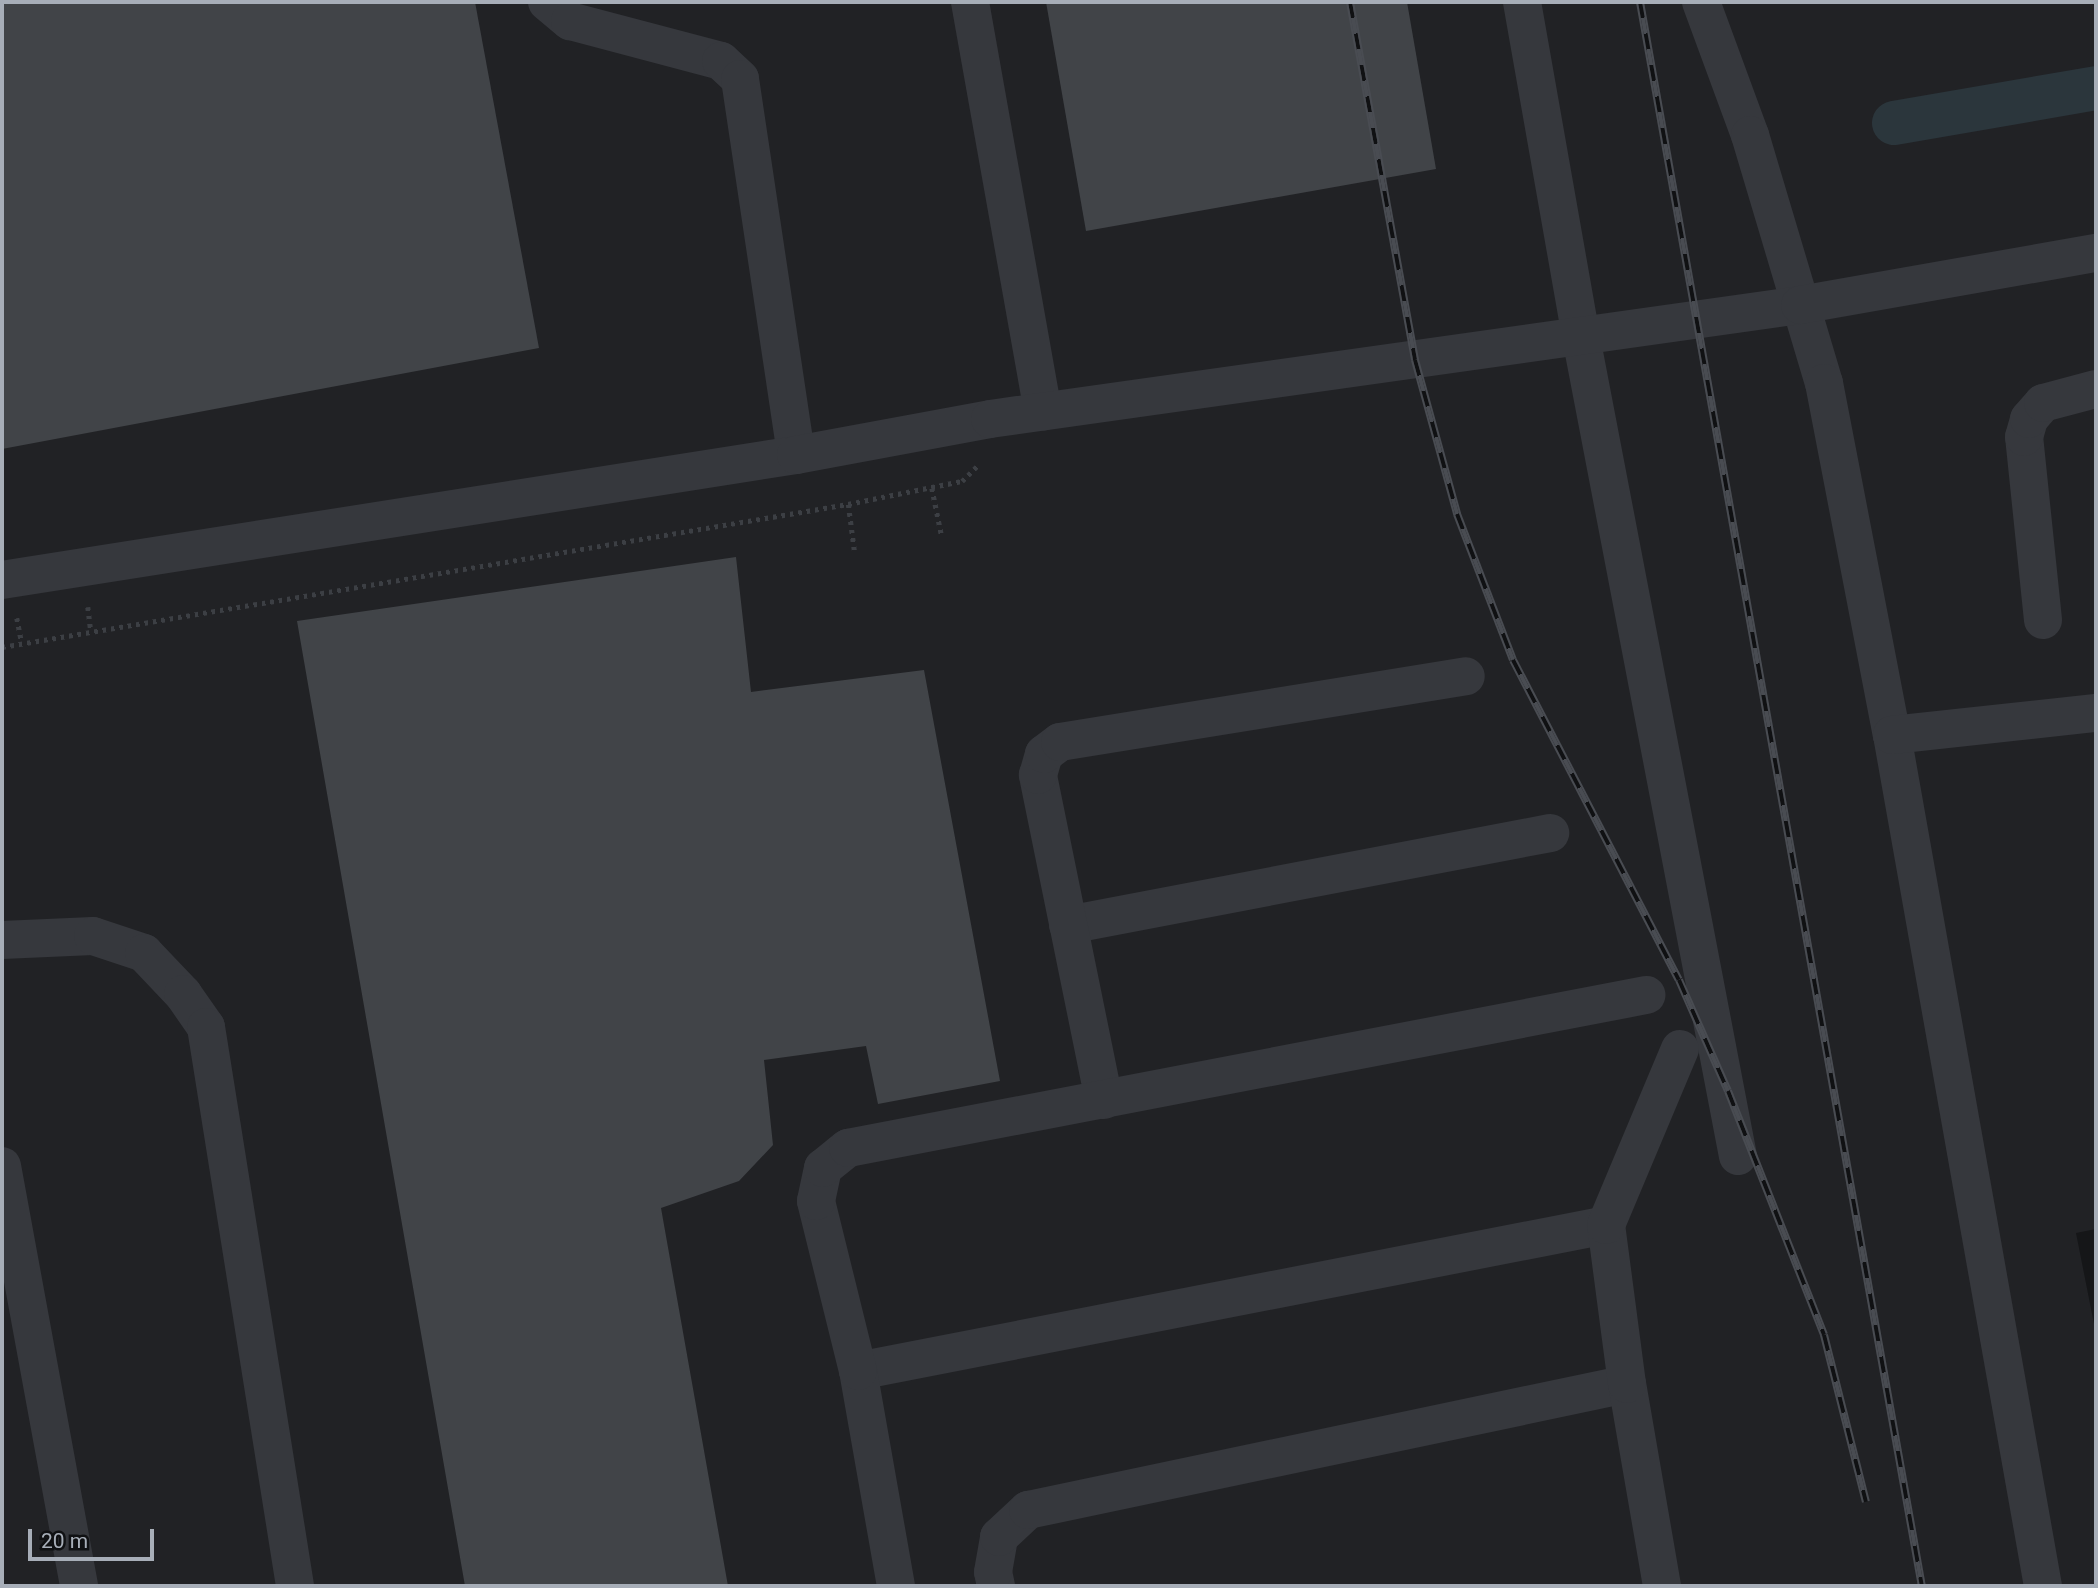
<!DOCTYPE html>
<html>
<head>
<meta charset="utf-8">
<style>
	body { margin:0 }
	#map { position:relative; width:2098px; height:1588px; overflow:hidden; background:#151618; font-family:Roboto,sans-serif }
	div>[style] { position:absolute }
	.built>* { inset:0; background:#212225 }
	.canal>* { height:44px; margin:-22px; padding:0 22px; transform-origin:22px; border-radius:22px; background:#2b363c }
	.building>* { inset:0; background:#414448 }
	.path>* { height:4.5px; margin-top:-2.25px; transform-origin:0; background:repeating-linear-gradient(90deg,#3c3f44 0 3.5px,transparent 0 8.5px) }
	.minor>* { height:38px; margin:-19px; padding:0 19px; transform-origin:19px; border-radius:19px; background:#36383d }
	.rail>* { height:8px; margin-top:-4px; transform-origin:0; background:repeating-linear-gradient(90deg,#101113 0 16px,#494c52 0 32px); box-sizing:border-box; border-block:2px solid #494c52 }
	span { translate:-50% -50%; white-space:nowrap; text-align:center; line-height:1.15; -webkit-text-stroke:5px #101113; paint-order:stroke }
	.frame { position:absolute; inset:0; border:4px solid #a7aeb8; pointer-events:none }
	.scale { position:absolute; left:28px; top:1529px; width:126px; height:32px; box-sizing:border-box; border:4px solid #a7aeb8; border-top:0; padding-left:9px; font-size:21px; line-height:24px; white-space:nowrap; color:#a7aeb8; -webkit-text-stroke:5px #101113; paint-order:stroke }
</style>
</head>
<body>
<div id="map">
	<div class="built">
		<i style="clip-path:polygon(2px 2px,2096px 2px,2096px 1229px,2076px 1233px,2096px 1334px,2096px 1586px,2px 1586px)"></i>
	</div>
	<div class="canal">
		<i style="left:1894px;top:123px;width:205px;rotate:-9.8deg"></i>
	</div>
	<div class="building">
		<i style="clip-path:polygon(2px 2px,475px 2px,539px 348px,2px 449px)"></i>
		<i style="clip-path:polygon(1046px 2px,1407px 2px,1436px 169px,1086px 231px)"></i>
		<i style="clip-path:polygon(736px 557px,751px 692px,924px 670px,1000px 1081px,878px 1104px,866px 1046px,764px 1060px,773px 1145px,739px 1181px,661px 1208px,728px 1586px,465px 1586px,297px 621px)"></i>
	</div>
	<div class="path">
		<i style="left:932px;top:488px;width:50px;rotate:78.5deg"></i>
		<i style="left:854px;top:550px;width:46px;rotate:-97.4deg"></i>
		<i style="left:848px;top:504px;width:116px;rotate:-11.4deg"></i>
		<i style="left:962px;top:481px;width:23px;rotate:-45deg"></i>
		<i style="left:88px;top:607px;width:25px;rotate:83deg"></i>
		<i style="left:17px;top:618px;width:25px;rotate:79deg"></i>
		<i style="left:2px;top:647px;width:858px;rotate:-9.59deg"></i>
	</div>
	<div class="minor">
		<i style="left:547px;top:2px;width:30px;rotate:40deg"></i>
		<i style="left:570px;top:21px;width:156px;rotate:14.8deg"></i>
		<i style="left:721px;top:61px;width:26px;rotate:43deg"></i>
		<i style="left:740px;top:79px;width:380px;rotate:81.5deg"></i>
		<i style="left:970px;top:2px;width:416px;rotate:79.9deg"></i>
		<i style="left:1522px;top:2px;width:340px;rotate:80deg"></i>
		<i style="left:1581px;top:337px;width:834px;rotate:79.15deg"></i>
		<i style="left:1701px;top:2px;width:142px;rotate:69.8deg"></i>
		<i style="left:1750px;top:135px;width:259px;rotate:73.4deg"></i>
		<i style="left:1824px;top:383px;width:359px;rotate:79.1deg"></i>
		<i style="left:1892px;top:735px;width:864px;rotate:79.94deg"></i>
		<i style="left:2px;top:580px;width:804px;rotate:-8.95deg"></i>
		<i style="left:796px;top:455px;width:197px;rotate:-10.5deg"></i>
		<i style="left:990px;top:419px;width:818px;rotate:-8.01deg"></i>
		<i style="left:1800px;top:305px;width:301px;rotate:-10deg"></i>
		<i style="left:2043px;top:620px;width:184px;rotate:-95.9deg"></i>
		<i style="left:2024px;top:437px;width:19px;rotate:-74deg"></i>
		<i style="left:2029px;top:419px;width:21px;rotate:-49deg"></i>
		<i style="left:2043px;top:403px;width:55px;rotate:-14.8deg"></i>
		<i style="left:1892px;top:735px;width:205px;rotate:-6.2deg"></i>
		<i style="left:1068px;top:925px;width:491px;rotate:-10.8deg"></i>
		<i style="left:2px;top:940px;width:91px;rotate:-2.5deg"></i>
		<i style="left:93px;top:936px;width:54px;rotate:18.4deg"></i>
		<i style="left:144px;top:953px;width:57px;rotate:46.4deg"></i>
		<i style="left:183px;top:994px;width:40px;rotate:55.1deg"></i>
		<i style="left:206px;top:1027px;width:566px;rotate:80.95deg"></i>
		<i style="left:1104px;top:1100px;width:332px;rotate:-101.5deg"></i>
		<i style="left:1038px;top:775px;width:22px;rotate:-74deg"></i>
		<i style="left:1044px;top:754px;width:20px;rotate:-37deg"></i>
		<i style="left:1060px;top:742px;width:411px;rotate:-9.2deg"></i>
		<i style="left:2px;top:1166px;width:427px;rotate:79.6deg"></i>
		<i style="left:858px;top:1371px;width:762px;rotate:-11.04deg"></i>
		<i style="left:896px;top:1586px;width:218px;rotate:-100deg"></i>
		<i style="left:858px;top:1371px;width:175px;rotate:-103.9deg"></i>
		<i style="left:816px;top:1201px;width:34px;rotate:-78deg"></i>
		<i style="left:823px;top:1168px;width:32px;rotate:-39deg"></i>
		<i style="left:848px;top:1148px;width:813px;rotate:-10.85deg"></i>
		<i style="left:996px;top:1586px;width:14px;rotate:-102deg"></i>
		<i style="left:993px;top:1572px;width:36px;rotate:-80deg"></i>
		<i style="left:999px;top:1537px;width:40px;rotate:-43deg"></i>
		<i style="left:1028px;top:1510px;width:612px;rotate:-11.88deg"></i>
		<i style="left:1662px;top:1586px;width:205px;rotate:-99.8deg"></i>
		<i style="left:1627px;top:1384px;width:160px;rotate:-97.5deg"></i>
		<i style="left:1606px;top:1225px;width:191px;rotate:-67.2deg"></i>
	</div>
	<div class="rail">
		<i style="left:1350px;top:2px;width:364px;rotate:79.7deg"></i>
		<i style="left:1415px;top:360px;width:160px;rotate:74.7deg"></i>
		<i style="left:1457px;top:514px;width:156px;rotate:69deg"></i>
		<i style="left:1513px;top:660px;width:360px;rotate:62.6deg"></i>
		<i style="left:1679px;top:980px;width:121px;rotate:66.2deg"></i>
		<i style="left:1728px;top:1091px;width:262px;rotate:68.5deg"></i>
		<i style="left:1824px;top:1335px;width:172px;rotate:75.9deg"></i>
		<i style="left:1640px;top:2px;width:1609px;rotate:79.91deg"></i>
	</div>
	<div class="frame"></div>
	<div class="scale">20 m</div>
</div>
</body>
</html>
